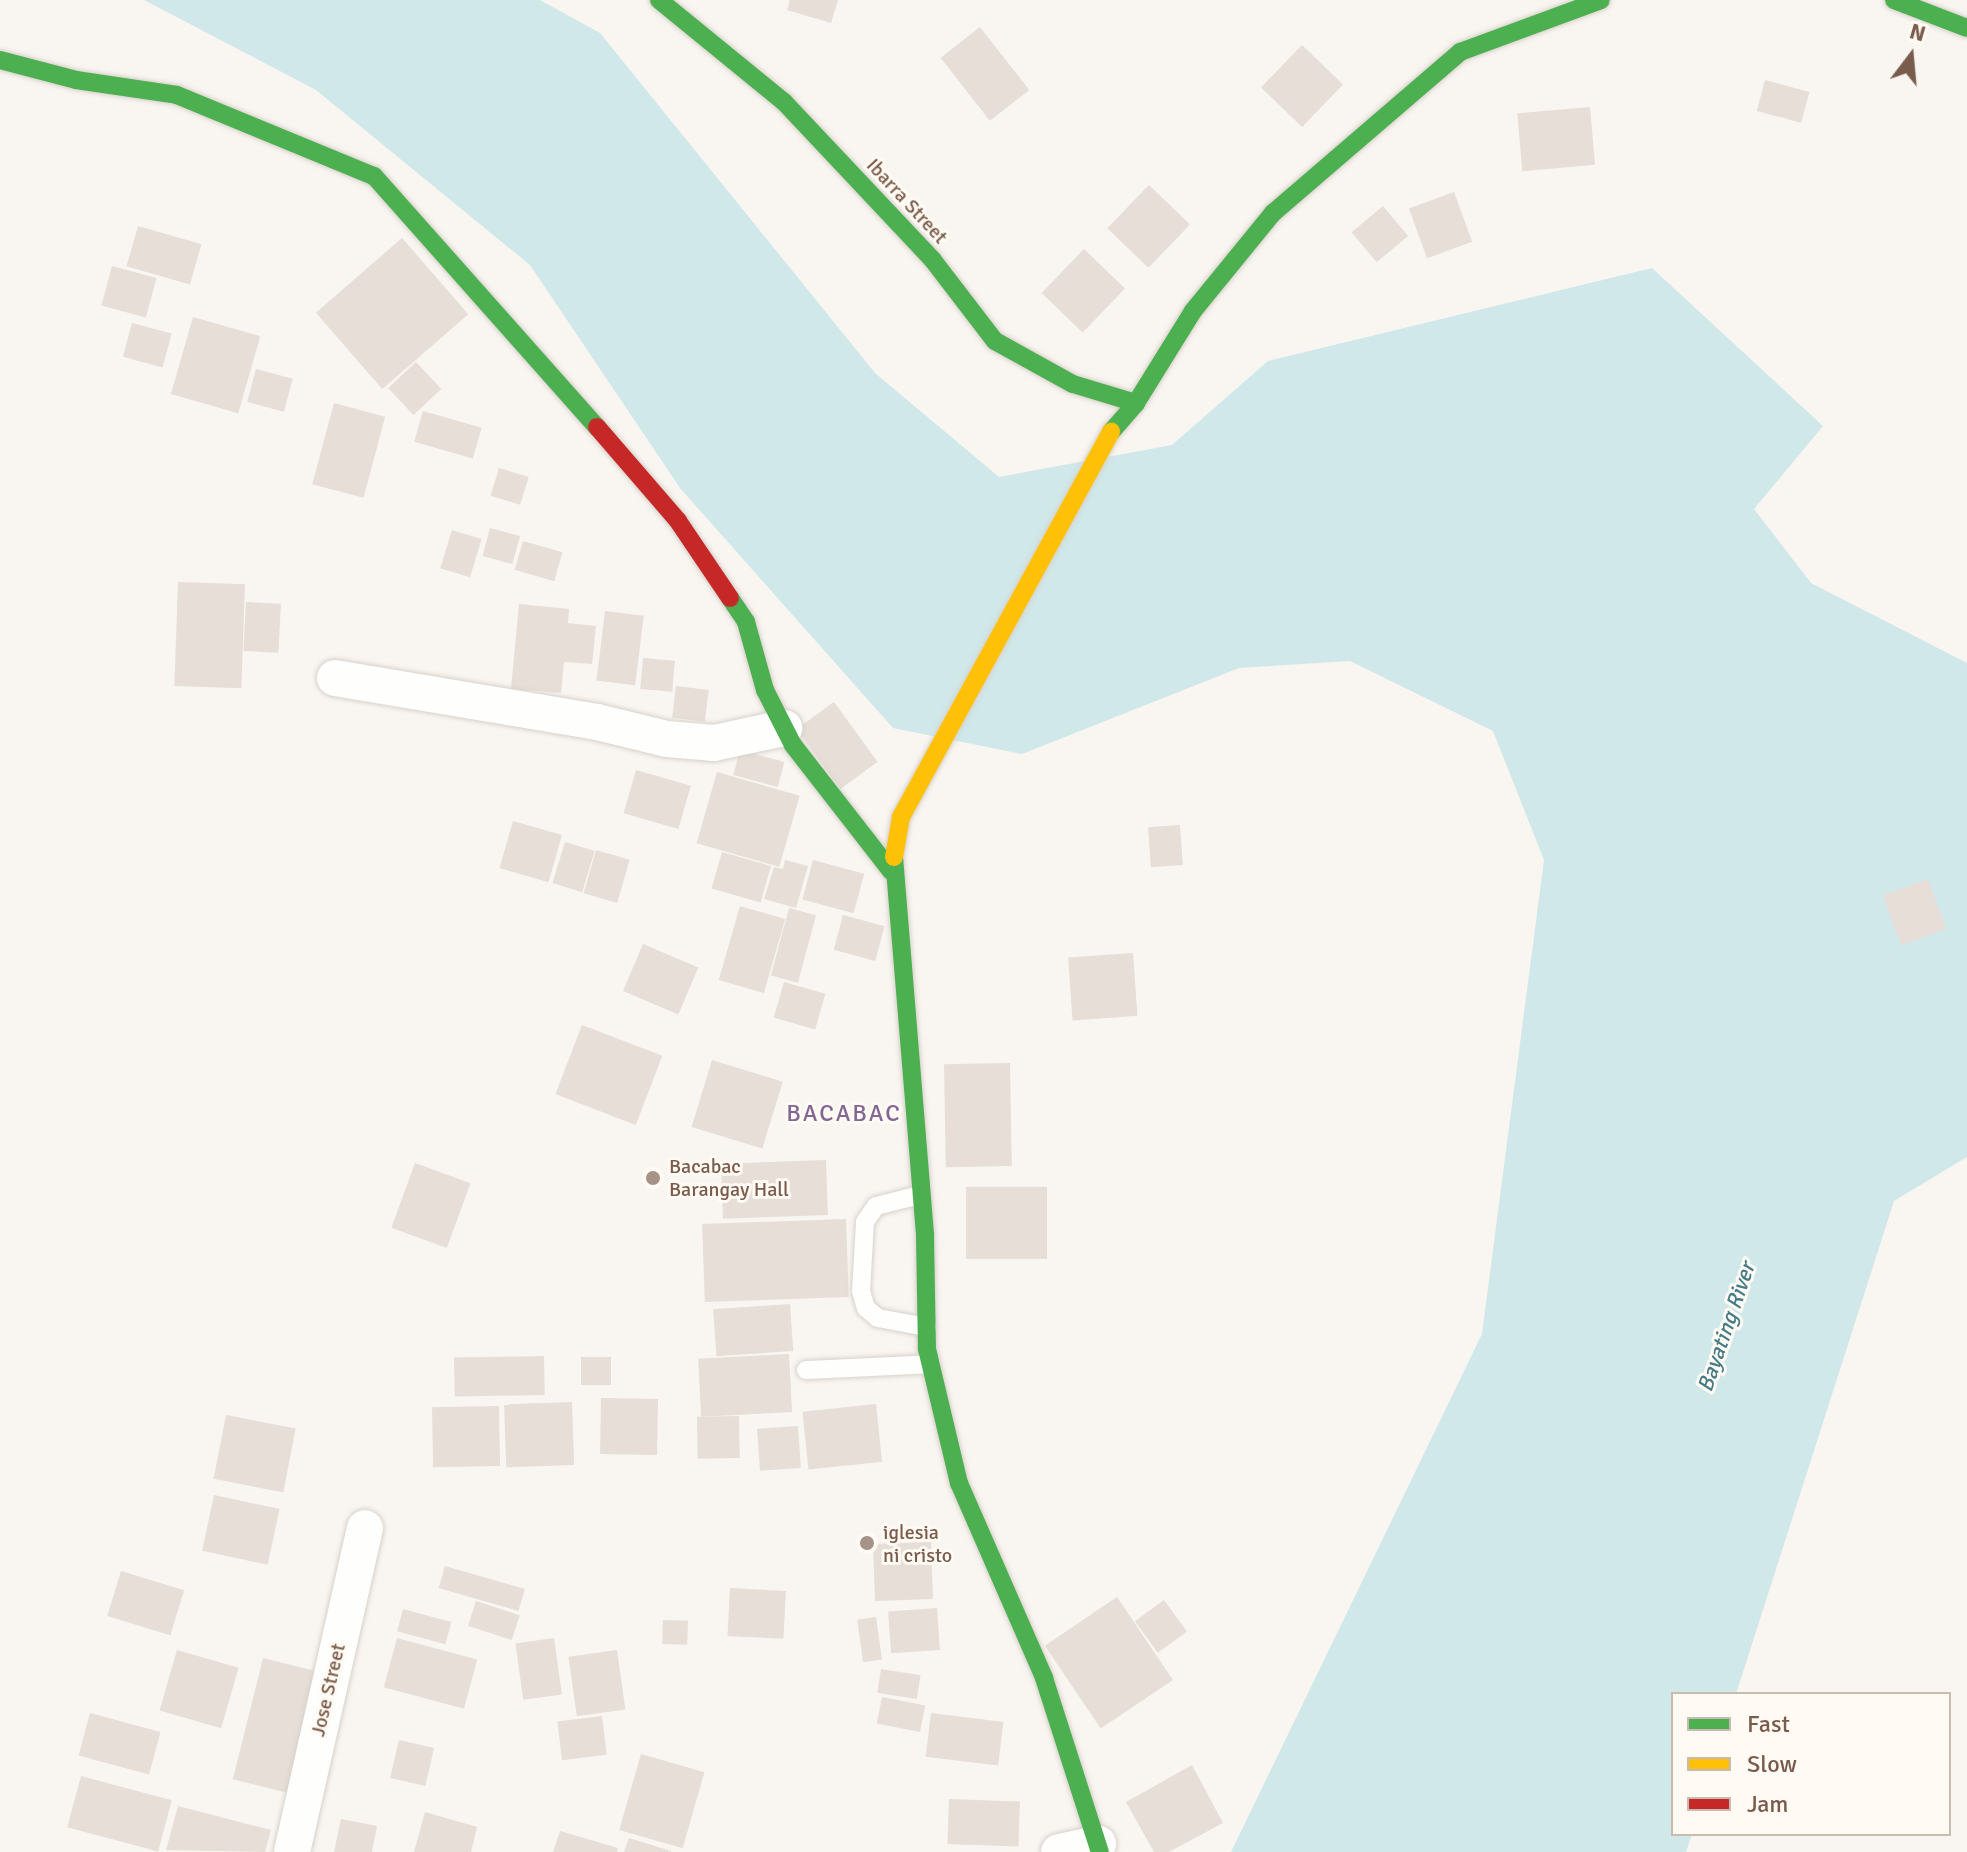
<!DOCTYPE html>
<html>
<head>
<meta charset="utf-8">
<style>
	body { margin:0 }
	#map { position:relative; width:1967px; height:1852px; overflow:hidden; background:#f9f5f0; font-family:Signika,sans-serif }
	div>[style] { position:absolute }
	.water>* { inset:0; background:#d0e8ea }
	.building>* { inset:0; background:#e6ded7; transform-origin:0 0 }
	.roads { filter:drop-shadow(0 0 2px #d7d1cb) drop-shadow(0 0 2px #d7d1cb) }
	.lane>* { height:18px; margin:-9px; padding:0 9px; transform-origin:9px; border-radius:9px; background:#fefefd }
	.street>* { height:36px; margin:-18px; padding:0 18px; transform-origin:18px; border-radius:18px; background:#fefefd }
	.fast>* { height:18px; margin:-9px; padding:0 9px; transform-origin:9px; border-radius:9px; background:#4caf50 }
	.slow>* { height:18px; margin:-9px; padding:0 9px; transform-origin:9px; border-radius:9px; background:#ffc107 }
	.jam>* { height:18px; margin:-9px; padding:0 9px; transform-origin:9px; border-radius:9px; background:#c62828 }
	.dots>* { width:22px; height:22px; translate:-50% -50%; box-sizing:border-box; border:4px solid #fffaf3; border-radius:50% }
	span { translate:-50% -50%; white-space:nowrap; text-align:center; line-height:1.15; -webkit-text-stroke:6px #fffaf3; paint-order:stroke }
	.street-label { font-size:20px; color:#7a5c4d }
	.poi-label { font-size:20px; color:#7a5c4d }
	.left { translate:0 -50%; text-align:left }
	.water-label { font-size:22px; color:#437c86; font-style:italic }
	.quarter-label { font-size:24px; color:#846695; letter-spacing:2px }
	.legend { position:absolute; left:1671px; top:1692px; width:280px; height:144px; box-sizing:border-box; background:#fffaf3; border:2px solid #cabbb1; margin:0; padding:10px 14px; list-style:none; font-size:24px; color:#7a5c4d }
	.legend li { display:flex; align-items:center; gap:16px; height:40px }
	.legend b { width:40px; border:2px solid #cabbb1 }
	.north { position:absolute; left:1871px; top:16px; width:80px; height:80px; -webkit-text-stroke:6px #fffaf3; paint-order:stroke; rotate:16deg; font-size:22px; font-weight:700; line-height:32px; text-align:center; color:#7a5c4d }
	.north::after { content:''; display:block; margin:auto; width:28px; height:36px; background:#7a5c4d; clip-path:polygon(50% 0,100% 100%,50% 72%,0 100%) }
</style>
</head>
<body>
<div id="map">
	<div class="water">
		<i style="clip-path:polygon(144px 0,540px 0,600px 33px,875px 373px,999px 477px,1172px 445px,1268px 361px,1652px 268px,1823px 426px,1754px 509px,1811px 583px,1967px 663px,1967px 1157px,1894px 1201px,1736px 1694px,1673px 1694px,1673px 1834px,1692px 1834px,1686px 1852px,1231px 1852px,1482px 1334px,1544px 860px,1493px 731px,1350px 661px,1239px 668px,1022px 754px,893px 728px,680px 488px,530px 265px,316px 90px)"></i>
	</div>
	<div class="building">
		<i style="clip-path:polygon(790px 0,838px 0,831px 23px,787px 10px)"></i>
		<i style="left:980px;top:27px;width:80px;height:50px;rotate:52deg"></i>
		<i style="left:1302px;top:45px;width:57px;height:59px;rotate:44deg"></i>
		<i style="left:1765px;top:80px;width:46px;height:32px;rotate:15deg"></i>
		<i style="left:1590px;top:107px;width:58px;height:73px;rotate:85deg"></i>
		<i style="left:1149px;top:185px;width:57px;height:60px;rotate:44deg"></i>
		<i style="left:1454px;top:192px;width:53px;height:48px;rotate:70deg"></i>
		<i style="left:1383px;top:206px;width:39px;height:41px;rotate:50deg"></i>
		<i style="left:138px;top:226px;width:66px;height:42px;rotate:16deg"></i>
		<i style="left:402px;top:238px;width:101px;height:114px;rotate:49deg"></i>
		<i style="left:1084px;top:249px;width:57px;height:61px;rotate:44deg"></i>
		<i style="left:112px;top:266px;width:46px;height:41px;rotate:15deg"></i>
		<i style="left:193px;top:317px;width:70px;height:80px;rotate:16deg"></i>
		<i style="left:132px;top:323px;width:41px;height:35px;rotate:15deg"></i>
		<i style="left:416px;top:362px;width:37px;height:38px;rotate:47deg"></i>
		<i style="left:256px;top:369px;width:38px;height:34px;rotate:15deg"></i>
		<i style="left:334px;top:403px;width:53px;height:84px;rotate:15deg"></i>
		<i style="left:423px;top:411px;width:61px;height:32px;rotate:16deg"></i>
		<i style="left:499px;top:468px;width:31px;height:29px;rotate:17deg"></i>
		<i style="left:490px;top:528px;width:31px;height:29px;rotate:15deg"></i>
		<i style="left:452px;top:530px;width:31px;height:40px;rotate:17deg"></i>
		<i style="left:523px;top:541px;width:41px;height:30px;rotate:16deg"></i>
		<i style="left:178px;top:582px;width:67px;height:104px;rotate:2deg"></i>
		<i style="left:246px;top:602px;width:35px;height:49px;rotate:3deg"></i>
		<i style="clip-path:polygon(519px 604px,569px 609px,568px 623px,596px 626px,592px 664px,564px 662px,561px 693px,511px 689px)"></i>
		<i style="left:605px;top:611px;width:39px;height:70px;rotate:7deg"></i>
		<i style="left:643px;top:658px;width:32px;height:31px;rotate:5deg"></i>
		<i style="left:676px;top:686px;width:33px;height:32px;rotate:7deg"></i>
		<i style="left:834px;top:702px;width:74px;height:46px;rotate:54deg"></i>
		<i style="left:740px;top:750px;width:46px;height:26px;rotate:15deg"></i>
		<i style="left:636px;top:770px;width:57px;height:45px;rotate:16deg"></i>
		<i style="left:717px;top:772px;width:86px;height:74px;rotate:16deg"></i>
		<i style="left:513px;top:821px;width:51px;height:49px;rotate:16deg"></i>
		<i style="left:1180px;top:825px;width:40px;height:32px;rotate:86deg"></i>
		<i style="left:565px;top:842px;width:31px;height:43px;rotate:17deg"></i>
		<i style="left:596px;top:850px;width:35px;height:45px;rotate:16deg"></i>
		<i style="left:722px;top:852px;width:51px;height:38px;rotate:16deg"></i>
		<i style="clip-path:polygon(785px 860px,808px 866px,796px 908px,764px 899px,774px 867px,783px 869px)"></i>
		<i style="left:813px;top:860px;width:53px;height:41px;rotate:15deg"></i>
		<i style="left:1928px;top:879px;width:53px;height:48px;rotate:70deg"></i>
		<i style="left:740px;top:906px;width:47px;height:77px;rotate:16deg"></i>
		<i style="left:789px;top:908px;width:28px;height:70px;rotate:15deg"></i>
		<i style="left:843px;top:915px;width:43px;height:36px;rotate:15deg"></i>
		<i style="left:643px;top:944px;width:60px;height:51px;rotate:23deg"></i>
		<i style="left:1133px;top:953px;width:63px;height:65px;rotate:86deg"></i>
		<i style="left:784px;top:982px;width:43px;height:37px;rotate:16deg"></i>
		<i style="left:582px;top:1025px;width:86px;height:74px;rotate:21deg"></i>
		<i style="left:712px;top:1060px;width:74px;height:70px;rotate:17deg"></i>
		<i style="left:1010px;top:1063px;width:103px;height:66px;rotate:89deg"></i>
		<i style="left:826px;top:1160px;width:55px;height:105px;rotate:88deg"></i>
		<i style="left:415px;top:1163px;width:59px;height:69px;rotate:20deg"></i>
		<i style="left:966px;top:1187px;width:81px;height:72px"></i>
		<i style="left:846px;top:1219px;width:78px;height:144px;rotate:88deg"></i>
		<i style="left:790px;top:1304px;width:47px;height:77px;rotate:86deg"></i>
		<i style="left:789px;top:1354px;width:58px;height:91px;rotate:87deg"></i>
		<i style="left:544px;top:1356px;width:39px;height:90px;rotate:89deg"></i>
		<i style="left:581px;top:1357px;width:30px;height:28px"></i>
		<i style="left:601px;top:1398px;width:57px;height:56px;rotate:1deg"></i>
		<i style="left:572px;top:1402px;width:63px;height:68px;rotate:88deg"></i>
		<i style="left:876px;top:1404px;width:58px;height:74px;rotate:84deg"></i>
		<i style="left:499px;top:1406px;width:60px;height:67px;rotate:89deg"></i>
		<i style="left:226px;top:1415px;width:71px;height:65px;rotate:11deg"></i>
		<i style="left:739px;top:1416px;width:42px;height:42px;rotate:89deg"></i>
		<i style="left:798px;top:1426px;width:42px;height:41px;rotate:86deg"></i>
		<i style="left:214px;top:1495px;width:67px;height:57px;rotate:12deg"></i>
		<i style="left:931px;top:1542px;width:57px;height:58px;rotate:88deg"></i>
		<i style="left:445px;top:1566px;width:83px;height:23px;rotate:16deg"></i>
		<i style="left:121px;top:1571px;width:66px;height:47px;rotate:17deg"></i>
		<i style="left:730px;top:1588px;width:56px;height:48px;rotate:3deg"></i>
		<i style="left:1117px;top:1597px;width:100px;height:87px;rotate:56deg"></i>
		<i style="left:1164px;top:1600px;width:39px;height:36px;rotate:54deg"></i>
		<i style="left:476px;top:1601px;width:46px;height:26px;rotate:18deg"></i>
		<i style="left:937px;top:1608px;width:42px;height:49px;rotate:86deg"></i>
		<i style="left:403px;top:1609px;width:50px;height:23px;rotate:15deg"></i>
		<i style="left:876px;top:1617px;width:43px;height:19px;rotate:82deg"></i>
		<i style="left:663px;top:1620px;width:25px;height:24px;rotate:2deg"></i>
		<i style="left:397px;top:1638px;width:83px;height:51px;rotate:15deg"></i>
		<i style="left:554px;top:1638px;width:57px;height:39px;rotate:82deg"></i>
		<i style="left:177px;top:1650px;width:64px;height:63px;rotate:16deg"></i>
		<i style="left:617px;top:1650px;width:60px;height:49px;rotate:82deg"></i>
		<i style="left:263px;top:1658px;width:62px;height:125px;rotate:14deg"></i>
		<i style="left:881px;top:1669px;width:40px;height:24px;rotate:9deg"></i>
		<i style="left:882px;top:1697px;width:44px;height:27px;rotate:11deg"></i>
		<i style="left:90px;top:1713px;width:73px;height:44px;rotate:15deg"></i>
		<i style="left:931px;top:1713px;width:73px;height:44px;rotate:7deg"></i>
		<i style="left:602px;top:1716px;width:39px;height:45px;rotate:83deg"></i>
		<i style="left:399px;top:1740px;width:36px;height:39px;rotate:13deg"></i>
		<i style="left:641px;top:1754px;width:66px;height:79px;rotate:16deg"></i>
		<i style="clip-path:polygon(1192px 1765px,1223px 1823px,1169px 1852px,1154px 1852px,1126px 1802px)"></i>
		<i style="left:81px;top:1776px;width:94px;height:53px;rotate:15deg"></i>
		<i style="left:949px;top:1799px;width:71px;height:45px;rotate:2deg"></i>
		<i style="clip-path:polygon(178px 1806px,271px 1830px,265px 1852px,166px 1850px)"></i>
		<i style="clip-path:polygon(425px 1812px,477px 1827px,471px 1852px,414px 1852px)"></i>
		<i style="clip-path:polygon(341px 1819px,377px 1826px,372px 1852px,334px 1852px)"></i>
		<i style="clip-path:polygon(560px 1831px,618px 1848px,617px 1852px,553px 1852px)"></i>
		<i style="clip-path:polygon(629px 1838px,671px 1851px,671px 1852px,624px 1852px)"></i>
	</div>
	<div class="roads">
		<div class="lane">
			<i style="left:920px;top:1195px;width:45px;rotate:166deg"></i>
			<i style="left:876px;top:1206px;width:19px;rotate:125deg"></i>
			<i style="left:865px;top:1222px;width:69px;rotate:93.3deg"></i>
			<i style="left:861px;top:1291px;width:18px;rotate:74deg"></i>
			<i style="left:866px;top:1308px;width:16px;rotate:40deg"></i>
			<i style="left:878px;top:1318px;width:50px;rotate:10.4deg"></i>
			<i style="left:806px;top:1370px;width:125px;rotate:-2.7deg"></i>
		</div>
		<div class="street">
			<i style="left:335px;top:678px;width:266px;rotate:9.5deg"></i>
			<i style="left:597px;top:722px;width:72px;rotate:13.7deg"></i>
			<i style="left:667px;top:739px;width:47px;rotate:4.9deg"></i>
			<i style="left:714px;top:743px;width:72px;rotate:-12.1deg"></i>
			<i style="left:292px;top:1852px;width:332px;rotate:-77.3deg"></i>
			<i style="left:1059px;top:1852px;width:40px;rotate:-12deg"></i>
		</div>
		<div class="fast">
			<i style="left:659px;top:0;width:161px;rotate:39.2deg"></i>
			<i style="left:784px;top:102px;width:216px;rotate:46.7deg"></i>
			<i style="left:932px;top:259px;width:103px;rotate:52.5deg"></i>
			<i style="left:995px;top:341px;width:89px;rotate:28.9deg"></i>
			<i style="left:1073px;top:384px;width:66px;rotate:16.8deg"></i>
			<i style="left:1894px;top:0;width:78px;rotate:21deg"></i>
			<i style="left:0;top:60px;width:79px;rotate:14.7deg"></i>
			<i style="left:76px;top:80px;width:102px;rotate:8.4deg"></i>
			<i style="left:177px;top:95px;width:213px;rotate:22.4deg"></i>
			<i style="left:374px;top:176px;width:336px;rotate:48.4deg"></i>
			<i style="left:1111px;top:432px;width:38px;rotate:-49deg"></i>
			<i style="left:1136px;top:403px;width:108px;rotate:-58.2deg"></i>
			<i style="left:1193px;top:311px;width:127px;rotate:-50.8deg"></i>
			<i style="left:1273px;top:213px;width:247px;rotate:-40.7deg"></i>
			<i style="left:1460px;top:52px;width:150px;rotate:-20.2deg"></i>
			<i style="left:730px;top:598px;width:29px;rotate:56deg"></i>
			<i style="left:746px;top:622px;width:71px;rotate:74.4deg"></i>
			<i style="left:765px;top:690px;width:62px;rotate:63deg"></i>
			<i style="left:793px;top:745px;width:160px;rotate:52.1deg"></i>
			<i style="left:894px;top:857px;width:380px;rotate:85.3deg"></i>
			<i style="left:925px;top:1236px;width:113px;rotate:89deg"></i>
			<i style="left:927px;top:1349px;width:138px;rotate:76.6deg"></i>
			<i style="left:959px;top:1483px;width:213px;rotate:66.4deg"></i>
			<i style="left:1044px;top:1678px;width:183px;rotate:72.2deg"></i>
		</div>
		<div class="slow">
			<i style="left:894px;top:857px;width:41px;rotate:-80.1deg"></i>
			<i style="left:901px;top:817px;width:439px;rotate:-61.4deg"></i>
		</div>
		<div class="jam">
			<i style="left:597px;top:427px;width:124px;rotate:49.2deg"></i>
			<i style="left:678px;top:521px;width:93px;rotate:56deg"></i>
		</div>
	</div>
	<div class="dots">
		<i style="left:653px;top:1178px;background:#a69286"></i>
		<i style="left:867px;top:1543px;background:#a69286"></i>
	</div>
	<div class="street-label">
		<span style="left:907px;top:201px;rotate:47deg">Ibarra Street</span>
		<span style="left:328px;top:1690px;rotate:-77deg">Jose Street</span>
	</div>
	<div class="poi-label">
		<span class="left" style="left:669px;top:1178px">Bacabac<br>Barangay Hall</span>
		<span class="left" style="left:883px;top:1544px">iglesia<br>ni cristo</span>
	</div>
	<div class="water-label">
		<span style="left:1726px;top:1327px;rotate:-71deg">Bayating River</span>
	</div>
	<div class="quarter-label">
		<span style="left:844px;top:1114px">BACABAC</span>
	</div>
	<ul class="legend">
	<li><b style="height:10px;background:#4caf50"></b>Fast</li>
	<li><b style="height:10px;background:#ffc107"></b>Slow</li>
	<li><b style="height:10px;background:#c62828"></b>Jam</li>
	</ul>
	<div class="north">N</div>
</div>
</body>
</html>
